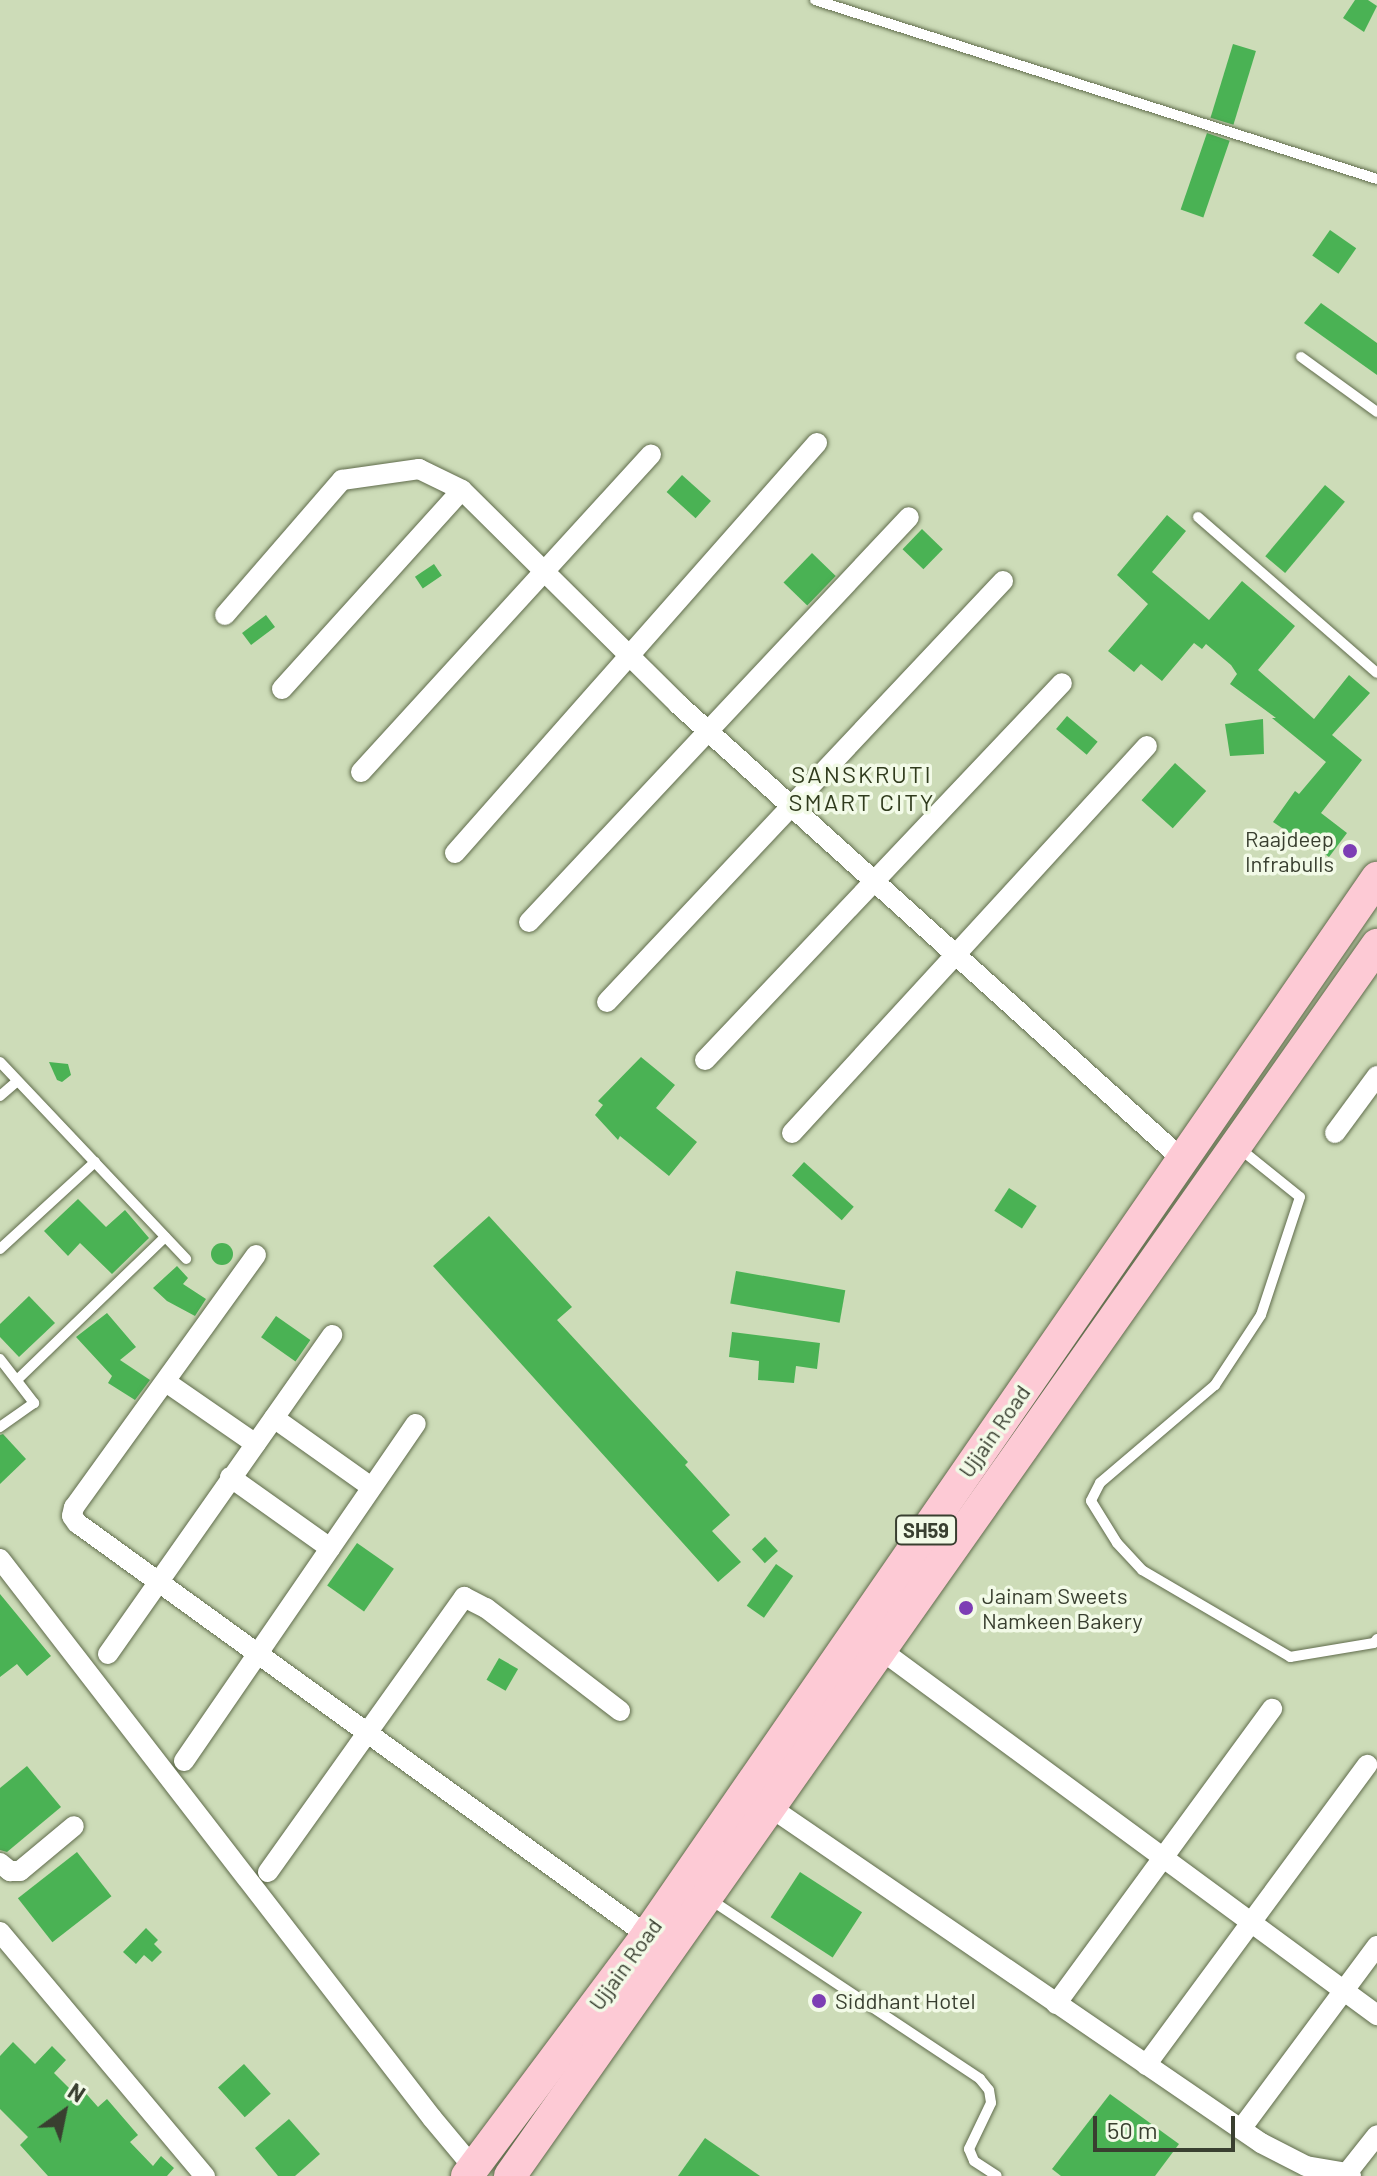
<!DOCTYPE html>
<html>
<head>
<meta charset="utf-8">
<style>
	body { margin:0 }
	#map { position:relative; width:1377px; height:2176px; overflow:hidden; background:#cddcb8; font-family:Barlow,sans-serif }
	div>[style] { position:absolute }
	.building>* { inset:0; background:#4ab254; transform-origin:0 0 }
	.round { border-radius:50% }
	.roads { filter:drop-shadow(0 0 2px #606c4c) drop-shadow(0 0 2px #606c4c) }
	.lane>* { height:10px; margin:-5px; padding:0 5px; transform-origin:5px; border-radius:5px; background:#fff }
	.street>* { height:20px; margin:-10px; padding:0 10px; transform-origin:10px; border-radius:10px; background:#fff }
	.primary>* { height:32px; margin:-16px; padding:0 16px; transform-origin:16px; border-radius:16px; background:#fdcad5 }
	.dots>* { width:22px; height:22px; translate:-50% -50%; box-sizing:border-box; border:4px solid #f2fae7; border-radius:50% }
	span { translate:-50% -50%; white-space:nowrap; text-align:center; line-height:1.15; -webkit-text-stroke:7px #f2fae7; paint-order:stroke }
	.shield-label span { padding:2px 6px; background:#f2fae7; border:2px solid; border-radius:6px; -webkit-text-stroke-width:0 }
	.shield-label { font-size:20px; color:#393f30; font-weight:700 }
	.poi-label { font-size:22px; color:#393f30 }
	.right { translate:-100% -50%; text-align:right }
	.left { translate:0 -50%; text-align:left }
	.street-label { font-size:22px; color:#393f30 }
	.neighbourhood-label { font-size:24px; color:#303b1d; letter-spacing:2px }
	.north { position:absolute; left:24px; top:2072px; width:80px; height:80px; -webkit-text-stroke:6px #f2fae7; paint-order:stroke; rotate:33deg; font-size:22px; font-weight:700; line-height:32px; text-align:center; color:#393f30 }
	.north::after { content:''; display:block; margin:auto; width:28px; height:36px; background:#393f30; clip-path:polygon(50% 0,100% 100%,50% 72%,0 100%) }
	.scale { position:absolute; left:1093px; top:2116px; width:142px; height:36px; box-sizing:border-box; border:4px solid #393f30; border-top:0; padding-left:10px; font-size:24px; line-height:28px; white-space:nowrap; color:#393f30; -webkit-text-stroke:6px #f2fae7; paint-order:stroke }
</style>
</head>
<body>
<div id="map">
	<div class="building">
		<i style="clip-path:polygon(1355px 0,1368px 0,1377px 6px,1364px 32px,1343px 18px)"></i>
		<i style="left:1233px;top:44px;width:24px;height:77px;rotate:17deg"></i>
		<i style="left:1207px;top:133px;width:24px;height:81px;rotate:19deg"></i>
		<i style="left:1330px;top:230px;width:32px;height:31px;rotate:35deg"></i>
		<i style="clip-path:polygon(1321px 303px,1377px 343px,1377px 375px,1304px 323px)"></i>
		<i style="left:682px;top:475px;width:39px;height:23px;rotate:42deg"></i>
		<i style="left:1325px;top:485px;width:26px;height:93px;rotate:40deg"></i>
		<i style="clip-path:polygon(1167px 515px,1186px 531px,1152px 572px,1209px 620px,1242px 581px,1295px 626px,1258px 670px,1314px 719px,1349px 675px,1370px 693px,1332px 735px,1362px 760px,1321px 813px,1347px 833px,1329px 857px,1299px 835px,1297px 838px,1273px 822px,1295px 791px,1299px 794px,1326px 762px,1272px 718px,1276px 718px,1230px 684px,1237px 674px,1231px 665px,1206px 644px,1202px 649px,1194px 643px,1162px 681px,1141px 664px,1134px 672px,1108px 651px,1148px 604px,1117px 575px)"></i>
		<i style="left:922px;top:529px;width:29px;height:28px;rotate:44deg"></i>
		<i style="left:812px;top:553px;width:33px;height:41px;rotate:44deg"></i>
		<i style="left:434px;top:564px;width:14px;height:23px;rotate:56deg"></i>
		<i style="left:266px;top:615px;width:15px;height:30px;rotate:53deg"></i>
		<i style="left:1067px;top:716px;width:40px;height:17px;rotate:40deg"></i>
		<i style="clip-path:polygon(1263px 719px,1264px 754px,1230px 756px,1225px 724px)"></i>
		<i style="left:1175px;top:763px;width:42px;height:50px;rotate:42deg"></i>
		<i style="clip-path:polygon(641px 1057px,675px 1085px,656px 1108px,697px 1142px,669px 1176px,620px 1136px,618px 1140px,595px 1115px,603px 1105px,598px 1101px)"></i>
		<i style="clip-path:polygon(49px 1062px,68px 1064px,71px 1075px,62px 1082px,57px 1080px)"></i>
		<i style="left:804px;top:1162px;width:67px;height:18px;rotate:42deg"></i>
		<i style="left:1009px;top:1188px;width:33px;height:27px;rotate:33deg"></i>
		<i style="clip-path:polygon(78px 1199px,106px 1227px,125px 1210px,149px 1238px,112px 1274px,80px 1243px,68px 1256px,44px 1231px)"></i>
		<i style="clip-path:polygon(489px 1216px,572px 1307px,557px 1320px,688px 1462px,685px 1465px,730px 1515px,712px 1531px,741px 1562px,718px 1582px,433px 1266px)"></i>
		<i class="round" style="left:211px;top:1243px;width:22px;height:22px"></i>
		<i style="clip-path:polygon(177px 1266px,188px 1278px,183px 1284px,206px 1299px,195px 1316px,167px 1301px,153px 1288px)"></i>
		<i style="left:736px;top:1271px;width:111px;height:33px;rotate:10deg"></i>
		<i style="clip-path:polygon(29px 1296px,55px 1323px,19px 1357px,0 1337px,0 1324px)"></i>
		<i style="clip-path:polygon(107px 1313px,136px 1347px,120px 1360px,150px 1380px,135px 1400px,108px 1383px,112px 1376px,76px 1337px)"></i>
		<i style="left:276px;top:1316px;width:42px;height:26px;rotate:35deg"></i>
		<i style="clip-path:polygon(732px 1332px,820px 1343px,817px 1369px,796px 1366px,794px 1383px,758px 1380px,759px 1361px,729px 1357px)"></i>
		<i style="clip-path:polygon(3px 1434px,26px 1459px,0 1484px,0 1435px)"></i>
		<i style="left:765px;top:1537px;width:19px;height:18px;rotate:47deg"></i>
		<i style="left:357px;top:1543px;width:45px;height:52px;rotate:35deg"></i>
		<i style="left:776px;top:1564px;width:21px;height:51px;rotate:35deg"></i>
		<i style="clip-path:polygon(0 1594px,51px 1656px,27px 1676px,17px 1664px,0 1677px)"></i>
		<i style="left:499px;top:1658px;width:22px;height:25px;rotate:30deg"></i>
		<i style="clip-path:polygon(27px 1766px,61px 1807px,7px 1852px,0 1850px,0 1788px)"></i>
		<i style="left:77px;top:1852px;width:56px;height:75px;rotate:52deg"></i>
		<i style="left:800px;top:1872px;width:74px;height:54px;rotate:33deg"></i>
		<i style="clip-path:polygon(146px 1928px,158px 1940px,154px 1944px,162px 1952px,152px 1962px,144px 1955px,136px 1964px,123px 1952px)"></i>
		<i style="clip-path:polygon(13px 2042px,35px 2064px,52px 2046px,66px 2060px,54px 2073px,76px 2095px,82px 2089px,98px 2107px,107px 2099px,138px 2135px,130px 2142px,153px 2166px,161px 2156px,174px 2168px,167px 2176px,48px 2176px,20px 2145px,28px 2137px,0 2109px,0 2056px)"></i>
		<i style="left:244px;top:2064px;width:40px;height:35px;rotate:48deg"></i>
		<i style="clip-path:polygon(1110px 2094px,1179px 2144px,1155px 2176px,1061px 2176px,1052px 2169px)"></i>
		<i style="clip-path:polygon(289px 2119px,320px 2154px,295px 2176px,278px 2176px,255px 2148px)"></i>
		<i style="clip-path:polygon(705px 2138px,760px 2176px,678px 2176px)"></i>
	</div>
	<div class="roads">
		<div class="lane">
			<i style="left:815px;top:0;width:590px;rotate:17.67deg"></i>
			<i style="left:1301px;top:357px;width:94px;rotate:35.9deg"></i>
			<i style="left:1198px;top:517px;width:237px;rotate:41.1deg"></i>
			<i style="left:0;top:1062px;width:271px;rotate:46.6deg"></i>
			<i style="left:0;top:1096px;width:23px;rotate:-41deg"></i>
			<i style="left:1239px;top:1148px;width:78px;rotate:38.8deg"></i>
			<i style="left:1300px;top:1197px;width:124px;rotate:108.3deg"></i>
			<i style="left:1261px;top:1315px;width:84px;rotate:123.3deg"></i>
			<i style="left:1215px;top:1385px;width:151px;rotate:139.6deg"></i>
			<i style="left:1100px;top:1483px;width:20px;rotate:117deg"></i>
			<i style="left:1091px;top:1501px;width:49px;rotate:58.2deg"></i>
			<i style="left:1117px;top:1543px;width:37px;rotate:47deg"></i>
			<i style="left:1142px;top:1570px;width:172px;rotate:30.4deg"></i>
			<i style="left:1290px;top:1657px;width:85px;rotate:-9.5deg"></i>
			<i style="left:1374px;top:1643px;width:5px;rotate:-53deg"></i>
			<i style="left:0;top:1249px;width:129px;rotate:-42.5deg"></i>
			<i style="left:0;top:1359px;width:56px;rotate:52.3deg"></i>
			<i style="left:34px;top:1403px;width:42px;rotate:144.8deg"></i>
			<i style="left:17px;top:1380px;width:206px;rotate:-44deg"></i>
			<i style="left:711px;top:1900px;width:323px;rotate:33.6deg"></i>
			<i style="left:980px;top:2079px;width:14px;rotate:51deg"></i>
			<i style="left:989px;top:2090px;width:13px;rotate:81deg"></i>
			<i style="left:991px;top:2103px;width:51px;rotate:115.6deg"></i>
			<i style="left:969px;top:2149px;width:13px;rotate:67deg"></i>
			<i style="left:974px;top:2161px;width:27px;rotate:33deg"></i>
		</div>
		<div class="street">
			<i style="left:225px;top:615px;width:179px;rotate:-49.1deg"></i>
			<i style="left:342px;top:480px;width:78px;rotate:-8.1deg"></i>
			<i style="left:419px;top:469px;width:48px;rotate:26deg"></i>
			<i style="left:462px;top:490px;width:304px;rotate:44.7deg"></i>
			<i style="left:678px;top:704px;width:679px;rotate:42.08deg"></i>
			<i style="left:282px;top:689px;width:268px;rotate:-47.9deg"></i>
			<i style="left:361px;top:772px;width:430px;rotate:-47.6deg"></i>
			<i style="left:455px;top:853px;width:547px;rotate:-48.56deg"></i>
			<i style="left:529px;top:922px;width:555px;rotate:-46.82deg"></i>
			<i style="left:607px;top:1002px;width:578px;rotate:-46.75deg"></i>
			<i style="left:705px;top:1060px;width:519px;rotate:-46.56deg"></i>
			<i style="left:792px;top:1133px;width:525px;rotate:-47.47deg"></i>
			<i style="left:1335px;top:1133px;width:71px;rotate:-53.6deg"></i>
			<i style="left:256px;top:1255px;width:311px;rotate:125.8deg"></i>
			<i style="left:74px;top:1507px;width:9px;rotate:103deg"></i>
			<i style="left:72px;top:1516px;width:9px;rotate:54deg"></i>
			<i style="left:77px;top:1523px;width:703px;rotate:35.86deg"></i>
			<i style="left:166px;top:1382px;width:109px;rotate:34.6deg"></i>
			<i style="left:274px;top:1418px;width:119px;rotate:35.4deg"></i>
			<i style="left:230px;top:1477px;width:123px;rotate:35.4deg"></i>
			<i style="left:0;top:1559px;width:706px;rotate:52.3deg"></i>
			<i style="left:432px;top:2118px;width:64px;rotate:50.1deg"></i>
			<i style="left:881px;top:1650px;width:616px;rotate:36.35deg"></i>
			<i style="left:108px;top:1654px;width:390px;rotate:-54.9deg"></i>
			<i style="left:184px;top:1761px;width:409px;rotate:-55.5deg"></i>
			<i style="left:770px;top:1807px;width:595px;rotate:34.38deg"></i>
			<i style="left:1261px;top:2143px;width:51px;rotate:27.1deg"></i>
			<i style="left:1306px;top:2166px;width:42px;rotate:9.7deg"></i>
			<i style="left:1347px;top:2173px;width:4px;rotate:124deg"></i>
			<i style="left:0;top:1863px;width:13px;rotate:39deg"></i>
			<i style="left:10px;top:1871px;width:10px"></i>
			<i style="left:20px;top:1871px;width:70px;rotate:-39.8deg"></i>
			<i style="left:268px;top:1872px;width:338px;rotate:-54.5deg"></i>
			<i style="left:464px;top:1597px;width:25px;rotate:27deg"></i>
			<i style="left:486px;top:1608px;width:169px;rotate:37.5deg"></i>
			<i style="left:0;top:1932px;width:319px;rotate:50deg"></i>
			<i style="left:1056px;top:2004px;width:366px;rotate:-53.8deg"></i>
			<i style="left:1146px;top:2065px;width:373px;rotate:-53.6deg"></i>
			<i style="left:1241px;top:2129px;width:228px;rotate:-53.4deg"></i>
			<i style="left:1351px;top:2176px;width:5px;rotate:-143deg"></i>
			<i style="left:1347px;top:2173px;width:48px;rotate:-51.7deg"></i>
		</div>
		<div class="primary">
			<i style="left:467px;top:2176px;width:301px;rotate:-53.2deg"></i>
			<i style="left:647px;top:1935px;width:1285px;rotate:-55.37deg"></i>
			<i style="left:510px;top:2176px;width:1506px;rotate:-54.84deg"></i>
		</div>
	</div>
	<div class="dots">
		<i style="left:1350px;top:851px;background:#7d3eb4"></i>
		<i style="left:966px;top:1608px;background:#7d3eb4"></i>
		<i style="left:819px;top:2001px;background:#7d3eb4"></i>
	</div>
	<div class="shield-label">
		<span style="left:926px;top:1530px">SH59</span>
	</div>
	<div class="poi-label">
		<span class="right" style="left:1334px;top:851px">Raajdeep<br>Infrabulls</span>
		<span class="left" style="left:982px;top:1608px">Jainam Sweets<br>Namkeen Bakery</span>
		<span class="left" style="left:835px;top:2001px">Siddhant Hotel</span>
	</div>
	<div class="street-label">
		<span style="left:994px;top:1431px;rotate:-55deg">Ujjain Road</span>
		<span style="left:625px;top:1964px;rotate:-54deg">Ujjain Road</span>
	</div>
	<div class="neighbourhood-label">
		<span style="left:862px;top:788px">SANSKRUTI<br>SMART CITY</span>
	</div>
	<div class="north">N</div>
	<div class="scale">50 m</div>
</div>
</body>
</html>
